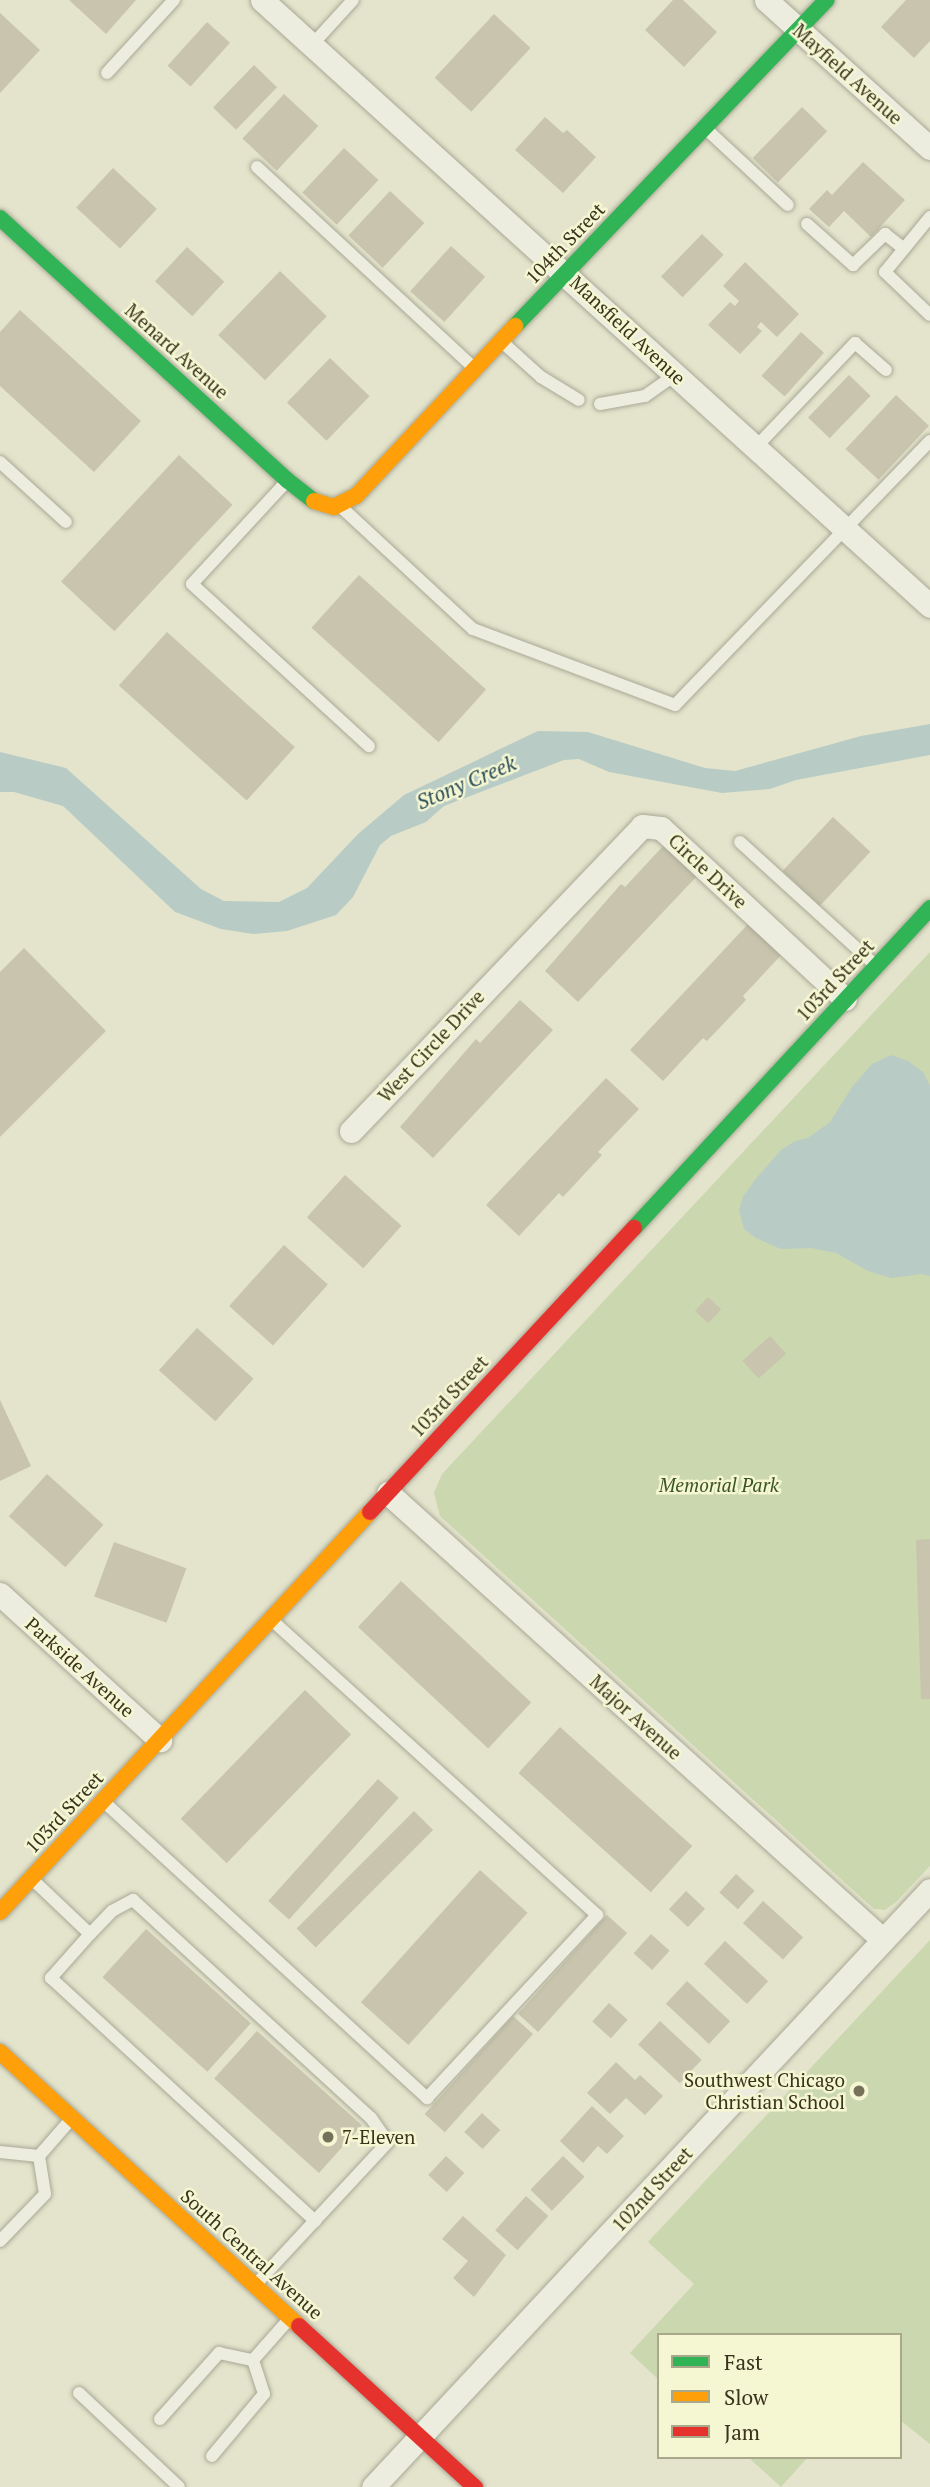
<!DOCTYPE html>
<html>
<head>
<meta charset="utf-8">
<style>
	body { margin:0 }
	#map { position:relative; width:930px; height:2487px; overflow:hidden; background:#e4e4cc; font-family:"PT Serif",serif }
	div>[style] { position:absolute }
	.green>* { inset:0; background:#cbd7ae }
	.water>* { inset:0; background:#b8ccc5 }
	.building>* { inset:0; background:#c8c4ad; transform-origin:0 0 }
	.roads { filter:drop-shadow(0 0 2px #a9a896) drop-shadow(0 0 2px #a9a896) }
	.lane>* { height:12px; margin:-6px; padding:0 6px; transform-origin:6px; border-radius:6px; background:#ececdf }
	.street>* { height:23px; margin:-11.5px; padding:0 11.5px; transform-origin:11.5px; border-radius:11.5px; background:#ececdf }
	.fast>* { height:16px; margin:-8px; padding:0 8px; transform-origin:8px; border-radius:8px; background:#30b455 }
	.slow>* { height:16px; margin:-8px; padding:0 8px; transform-origin:8px; border-radius:8px; background:#ff9f0a }
	.jam>* { height:16px; margin:-8px; padding:0 8px; transform-origin:8px; border-radius:8px; background:#e5322d }
	.dots>* { width:19px; height:19px; translate:-50% -50%; box-sizing:border-box; border:4px solid #f5f6d2; border-radius:50% }
	span { translate:-50% -50%; white-space:nowrap; text-align:center; line-height:1.15; -webkit-text-stroke:5px #f5f6d2; paint-order:stroke }
	.street-label { font-size:19px; color:#39331d }
	.park-label { font-size:19px; color:#3a5623; font-style:italic }
	.poi-label { font-size:19px; color:#39331d }
	.right { translate:-100% -50%; text-align:right }
	.left { translate:0 -50%; text-align:left }
	.water-label { font-size:21px; color:#2c4e59; font-style:italic }
	.legend { position:absolute; left:657px; top:2333px; width:245px; height:126px; box-sizing:border-box; background:#f5f6d2; border:2px solid #aaa88a; margin:0; padding:9px 12px; list-style:none; font-size:21px; color:#39331d }
	.legend li { display:flex; align-items:center; gap:14px; height:35px }
	.legend b { width:35px; border:2px solid #aaa88a }
</style>
</head>
<body>
<div id="map">
	<div class="green">
		<i style="clip-path:polygon(930px 952px,930px 1866px,896px 1902px,885px 1910px,874px 1909px,440px 1516px,434px 1493px,442px 1474px)"></i>
		<i style="clip-path:polygon(930px 1940px,930px 2444px,900px 2420px,900px 2335px,659px 2335px,659px 2380px,630px 2353px,694px 2284px,648px 2242px)"></i>
		<i style="clip-path:polygon(748px 2457px,808px 2457px,781px 2487px)"></i>
	</div>
	<div class="water">
		<i style="clip-path:polygon(930px 724px,930px 755px,796px 780px,770px 789px,722px 793px,609px 772px,579px 759px,564px 760px,444px 806px,426px 822px,391px 836px,380px 845px,353px 897px,336px 915px,287px 931px,253px 934px,221px 929px,175px 912px,63px 806px,14px 792px,0 792px,0 752px,66px 768px,201px 889px,224px 901px,279px 902px,307px 888px,358px 834px,404px 795px,538px 731px,588px 732px,705px 768px,735px 771px,861px 736px)"></i>
		<i style="clip-path:polygon(891px 1055px,908px 1061px,923px 1072px,930px 1086px,930px 1276px,922px 1274px,891px 1278px,868px 1271px,836px 1253px,811px 1248px,781px 1249px,756px 1238px,744px 1229px,739px 1210px,743px 1197px,754px 1181px,781px 1150px,795px 1141px,808px 1138px,830px 1122px,852px 1087px,872px 1064px)"></i>
	</div>
	<div class="building">
		<i style="clip-path:polygon(69px 0,136px 0,106px 34px)"></i>
		<i style="clip-path:polygon(673px 0,683px 0,717px 32px,684px 67px,645px 30px)"></i>
		<i style="clip-path:polygon(906px 0,930px 0,930px 41px,914px 58px,881px 27px)"></i>
		<i style="clip-path:polygon(0 13px,40px 50px,0 93px)"></i>
		<i style="left:494px;top:14px;width:50px;height:87px;rotate:43deg"></i>
		<i style="left:207px;top:22px;width:31px;height:59px;rotate:42deg"></i>
		<i style="left:254px;top:65px;width:32px;height:59px;rotate:44deg"></i>
		<i style="left:284px;top:94px;width:47px;height:61px;rotate:43deg"></i>
		<i style="left:802px;top:107px;width:35px;height:71px;rotate:44deg"></i>
		<i style="clip-path:polygon(545px 117px,563px 133px,567px 130px,596px 157px,563px 193px,515px 150px)"></i>
		<i style="left:344px;top:148px;width:47px;height:61px;rotate:43deg"></i>
		<i style="clip-path:polygon(863px 162px,905px 200px,871px 237px,844px 211px,829px 227px,809px 209px,827px 190px,832px 195px)"></i>
		<i style="left:113px;top:168px;width:60px;height:54px;rotate:43deg"></i>
		<i style="left:390px;top:191px;width:47px;height:61px;rotate:43deg"></i>
		<i style="left:702px;top:234px;width:30px;height:59px;rotate:44deg"></i>
		<i style="left:451px;top:246px;width:46px;height:61px;rotate:42deg"></i>
		<i style="left:187px;top:247px;width:51px;height:47px;rotate:43deg"></i>
		<i style="clip-path:polygon(745px 262px,799px 314px,777px 337px,761px 322px,757px 327px,762px 331px,740px 354px,708px 325px,730px 302px,735px 306px,739px 301px,723px 286px)"></i>
		<i style="left:280px;top:271px;width:65px;height:89px;rotate:44deg"></i>
		<i style="clip-path:polygon(20px 310px,141px 421px,94px 472px,0 386px,0 332px)"></i>
		<i style="left:801px;top:332px;width:31px;height:59px;rotate:42deg"></i>
		<i style="left:330px;top:358px;width:55px;height:62px;rotate:44deg"></i>
		<i style="left:849px;top:375px;width:30px;height:59px;rotate:44deg"></i>
		<i style="left:896px;top:395px;width:45px;height:74px;rotate:43deg"></i>
		<i style="left:179px;top:455px;width:73px;height:173px;rotate:43deg"></i>
		<i style="left:359px;top:575px;width:171px;height:71px;rotate:42deg"></i>
		<i style="left:167px;top:632px;width:172px;height:72px;rotate:42deg"></i>
		<i style="left:833px;top:817px;width:51px;height:74px;rotate:43deg"></i>
		<i style="clip-path:polygon(665px 844px,698px 875px,578px 1002px,545px 971px,621px 884px,625px 887px)"></i>
		<i style="clip-path:polygon(750px 922px,783px 953px,743px 996px,746px 1000px,707px 1041px,703px 1038px,663px 1081px,630px 1050px)"></i>
		<i style="clip-path:polygon(24px 948px,106px 1031px,0 1137px,0 972px)"></i>
		<i style="clip-path:polygon(520px 1000px,553px 1030px,433px 1158px,400px 1127px,476px 1039px,480px 1043px)"></i>
		<i style="clip-path:polygon(606px 1078px,639px 1109px,598px 1152px,602px 1155px,563px 1197px,559px 1193px,519px 1236px,486px 1205px)"></i>
		<i style="left:345px;top:1175px;width:76px;height:57px;rotate:42deg"></i>
		<i style="left:284px;top:1245px;width:59px;height:82px;rotate:42deg"></i>
		<i style="left:708px;top:1297px;width:18px;height:19px;rotate:43deg"></i>
		<i style="left:197px;top:1328px;width:76px;height:57px;rotate:42deg"></i>
		<i style="left:770px;top:1336px;width:24px;height:37px;rotate:48deg"></i>
		<i style="clip-path:polygon(0 1400px,31px 1466px,0 1481px)"></i>
		<i style="left:47px;top:1474px;width:76px;height:57px;rotate:42deg"></i>
		<i style="clip-path:polygon(930px 1539px,930px 1699px,921px 1699px,916px 1540px)"></i>
		<i style="left:114px;top:1542px;width:77px;height:58px;rotate:20deg"></i>
		<i style="left:401px;top:1581px;width:178px;height:63px;rotate:43deg"></i>
		<i style="left:305px;top:1690px;width:64px;height:179px;rotate:44deg"></i>
		<i style="left:560px;top:1727px;width:178px;height:62px;rotate:42deg"></i>
		<i style="left:378px;top:1779px;width:28px;height:164px;rotate:42deg"></i>
		<i style="left:414px;top:1811px;width:27px;height:166px;rotate:45deg"></i>
		<i style="left:480px;top:1870px;width:64px;height:178px;rotate:42deg"></i>
		<i style="left:736px;top:1874px;width:25px;height:25px;rotate:42deg"></i>
		<i style="left:686px;top:1891px;width:26px;height:25px;rotate:43deg"></i>
		<i style="left:763px;top:1901px;width:54px;height:30px;rotate:42deg"></i>
		<i style="left:607px;top:1915px;width:27px;height:133px;rotate:42deg"></i>
		<i style="left:146px;top:1929px;width:141px;height:65px;rotate:42deg"></i>
		<i style="left:651px;top:1934px;width:25px;height:26px;rotate:42deg"></i>
		<i style="left:725px;top:1941px;width:59px;height:31px;rotate:43deg"></i>
		<i style="left:687px;top:1981px;width:59px;height:31px;rotate:43deg"></i>
		<i style="left:609px;top:2003px;width:25px;height:25px;rotate:42deg"></i>
		<i style="left:513px;top:2016px;width:27px;height:132px;rotate:42deg"></i>
		<i style="left:660px;top:2021px;width:57px;height:32px;rotate:43deg"></i>
		<i style="left:257px;top:2031px;width:141px;height:64px;rotate:42deg"></i>
		<i style="clip-path:polygon(616px 2062px,635px 2080px,640px 2075px,663px 2096px,645px 2115px,626px 2098px,610px 2114px,587px 2093px)"></i>
		<i style="clip-path:polygon(592px 2106px,624px 2136px,607px 2154px,598px 2146px,583px 2163px,560px 2141px)"></i>
		<i style="left:482px;top:2113px;width:25px;height:26px;rotate:43deg"></i>
		<i style="left:446px;top:2156px;width:25px;height:26px;rotate:43deg"></i>
		<i style="left:563px;top:2156px;width:30px;height:47px;rotate:44deg"></i>
		<i style="left:526px;top:2196px;width:30px;height:46px;rotate:42deg"></i>
		<i style="clip-path:polygon(463px 2216px,506px 2255px,474px 2297px,453px 2278px,468px 2261px,442px 2239px)"></i>
	</div>
	<div class="roads">
		<div class="lane">
			<i style="left:311px;top:46px;width:62px;rotate:-47.6deg"></i>
			<i style="left:107px;top:73px;width:99px;rotate:-47.5deg"></i>
			<i style="left:705px;top:128px;width:113px;rotate:42.9deg"></i>
			<i style="left:257px;top:167px;width:297px;rotate:42.8deg"></i>
			<i style="left:930px;top:217px;width:71px;rotate:129.3deg"></i>
			<i style="left:885px;top:272px;width:62px;rotate:43.7deg"></i>
			<i style="left:807px;top:224px;width:62px;rotate:41.7deg"></i>
			<i style="left:853px;top:265px;width:45px;rotate:-44.1deg"></i>
			<i style="left:885px;top:234px;width:24px;rotate:38deg"></i>
			<i style="left:501px;top:341px;width:54px;rotate:42deg"></i>
			<i style="left:541px;top:377px;width:44px;rotate:31.2deg"></i>
			<i style="left:600px;top:404px;width:46px;rotate:-10.1deg"></i>
			<i style="left:645px;top:396px;width:38px;rotate:-35deg"></i>
			<i style="left:756px;top:447px;width:144px;rotate:-46.4deg"></i>
			<i style="left:855px;top:343px;width:41px;rotate:41.1deg"></i>
			<i style="left:0;top:462px;width:89px;rotate:42.3deg"></i>
			<i style="left:287px;top:481px;width:140px;rotate:132.7deg"></i>
			<i style="left:192px;top:584px;width:240px;rotate:42.5deg"></i>
			<i style="left:340px;top:506px;width:181px;rotate:42.8deg"></i>
			<i style="left:473px;top:629px;width:216px;rotate:20.6deg"></i>
			<i style="left:675px;top:705px;width:367px;rotate:-46deg"></i>
			<i style="left:740px;top:842px;width:181px;rotate:42.3deg"></i>
			<i style="left:103px;top:1801px;width:440px;rotate:42.5deg"></i>
			<i style="left:427px;top:2098px;width:250px;rotate:-47.1deg"></i>
			<i style="left:597px;top:1915px;width:440px;rotate:-137.8deg"></i>
			<i style="left:32px;top:1879px;width:80px;rotate:43.5deg"></i>
			<i style="left:90px;top:1934px;width:32px;rotate:-46deg"></i>
			<i style="left:112px;top:1911px;width:24px;rotate:-28deg"></i>
			<i style="left:133px;top:1900px;width:323px;rotate:42.5deg"></i>
			<i style="left:371px;top:2118px;width:29px;rotate:55deg"></i>
			<i style="left:388px;top:2142px;width:195px;rotate:132.9deg"></i>
			<i style="left:90px;top:1934px;width:59px;rotate:131.6deg"></i>
			<i style="left:51px;top:1978px;width:359px;rotate:42.6deg"></i>
			<i style="left:0;top:2152px;width:39px;rotate:6deg"></i>
			<i style="left:39px;top:2156px;width:50px;rotate:-49deg"></i>
			<i style="left:0;top:2241px;width:65px;rotate:-46.2deg"></i>
			<i style="left:45px;top:2194px;width:38px;rotate:-99deg"></i>
			<i style="left:79px;top:2393px;width:137px;rotate:43.2deg"></i>
			<i style="left:160px;top:2419px;width:89px;rotate:-48.2deg"></i>
			<i style="left:219px;top:2353px;width:35px;rotate:12deg"></i>
			<i style="left:253px;top:2360px;width:56px;rotate:-48.6deg"></i>
			<i style="left:212px;top:2456px;width:81px;rotate:-50deg"></i>
			<i style="left:264px;top:2394px;width:36px;rotate:-108deg"></i>
		</div>
		<div class="street">
			<i style="left:262px;top:0;width:902px;rotate:42.21deg"></i>
			<i style="left:766px;top:0;width:221px;rotate:42.1deg"></i>
			<i style="left:351px;top:1131px;width:422px;rotate:-46.3deg"></i>
			<i style="left:642px;top:826px;width:19px;rotate:6deg"></i>
			<i style="left:661px;top:828px;width:251px;rotate:42.9deg"></i>
			<i style="left:388px;top:1493px;width:667px;rotate:42.08deg"></i>
			<i style="left:0;top:1594px;width:217px;rotate:42.4deg"></i>
			<i style="left:373px;top:2487px;width:816px;rotate:-46.99deg"></i>
		</div>
		<div class="fast">
			<i style="left:0;top:218px;width:389px;rotate:42.4deg"></i>
			<i style="left:287px;top:480px;width:34px;rotate:38deg"></i>
			<i style="left:515px;top:326px;width:451px;rotate:-46.3deg"></i>
			<i style="left:634px;top:1228px;width:436px;rotate:-47.2deg"></i>
		</div>
		<div class="slow">
			<i style="left:314px;top:501px;width:21px;rotate:17deg"></i>
			<i style="left:334px;top:507px;width:25px;rotate:-27deg"></i>
			<i style="left:356px;top:496px;width:233px;rotate:-46.9deg"></i>
			<i style="left:0;top:1912px;width:545px;rotate:-47.23deg"></i>
			<i style="left:0;top:2052px;width:406px;rotate:42.5deg"></i>
		</div>
		<div class="jam">
			<i style="left:370px;top:1512px;width:388px;rotate:-47.1deg"></i>
			<i style="left:299px;top:2326px;width:239px;rotate:42.5deg"></i>
		</div>
	</div>
	<div class="dots">
		<i style="left:859px;top:2091px;background:#75715a"></i>
		<i style="left:328px;top:2137px;background:#75715a"></i>
	</div>
	<div class="street-label">
		<span style="left:848px;top:74px;rotate:42deg">Mayfield Avenue</span>
		<span style="left:565px;top:243px;rotate:-46deg">104th Street</span>
		<span style="left:628px;top:330px;rotate:43deg">Mansfield Avenue</span>
		<span style="left:177px;top:351px;rotate:42deg">Menard Avenue</span>
		<span style="left:708px;top:871px;rotate:43deg">Circle Drive</span>
		<span style="left:835px;top:980px;rotate:-47deg">103rd Street</span>
		<span style="left:431px;top:1046px;rotate:-47deg">West Circle Drive</span>
		<span style="left:449px;top:1396px;rotate:-47deg">103rd Street</span>
		<span style="left:80px;top:1667px;rotate:42deg">Parkside Avenue</span>
		<span style="left:636px;top:1717px;rotate:42deg">Major Avenue</span>
		<span style="left:64px;top:1812px;rotate:-47deg">103rd Street</span>
		<span style="left:652px;top:2189px;rotate:-47deg">102nd Street</span>
		<span style="left:252px;top:2254px;rotate:42deg">South Central Avenue</span>
	</div>
	<div class="park-label">
		<span style="left:719px;top:1485px">Memorial Park</span>
	</div>
	<div class="poi-label">
		<span class="right" style="left:845px;top:2091px">Southwest Chicago<br>Christian School</span>
		<span class="left" style="left:342px;top:2137px">7-Eleven</span>
	</div>
	<div class="water-label">
		<span style="left:466px;top:782px;rotate:-23deg">Stony Creek</span>
	</div>
	<ul class="legend">
	<li><b style="height:9px;background:#30b455"></b>Fast</li>
	<li><b style="height:9px;background:#ff9f0a"></b>Slow</li>
	<li><b style="height:9px;background:#e5322d"></b>Jam</li>
	</ul>
</div>
</body>
</html>
